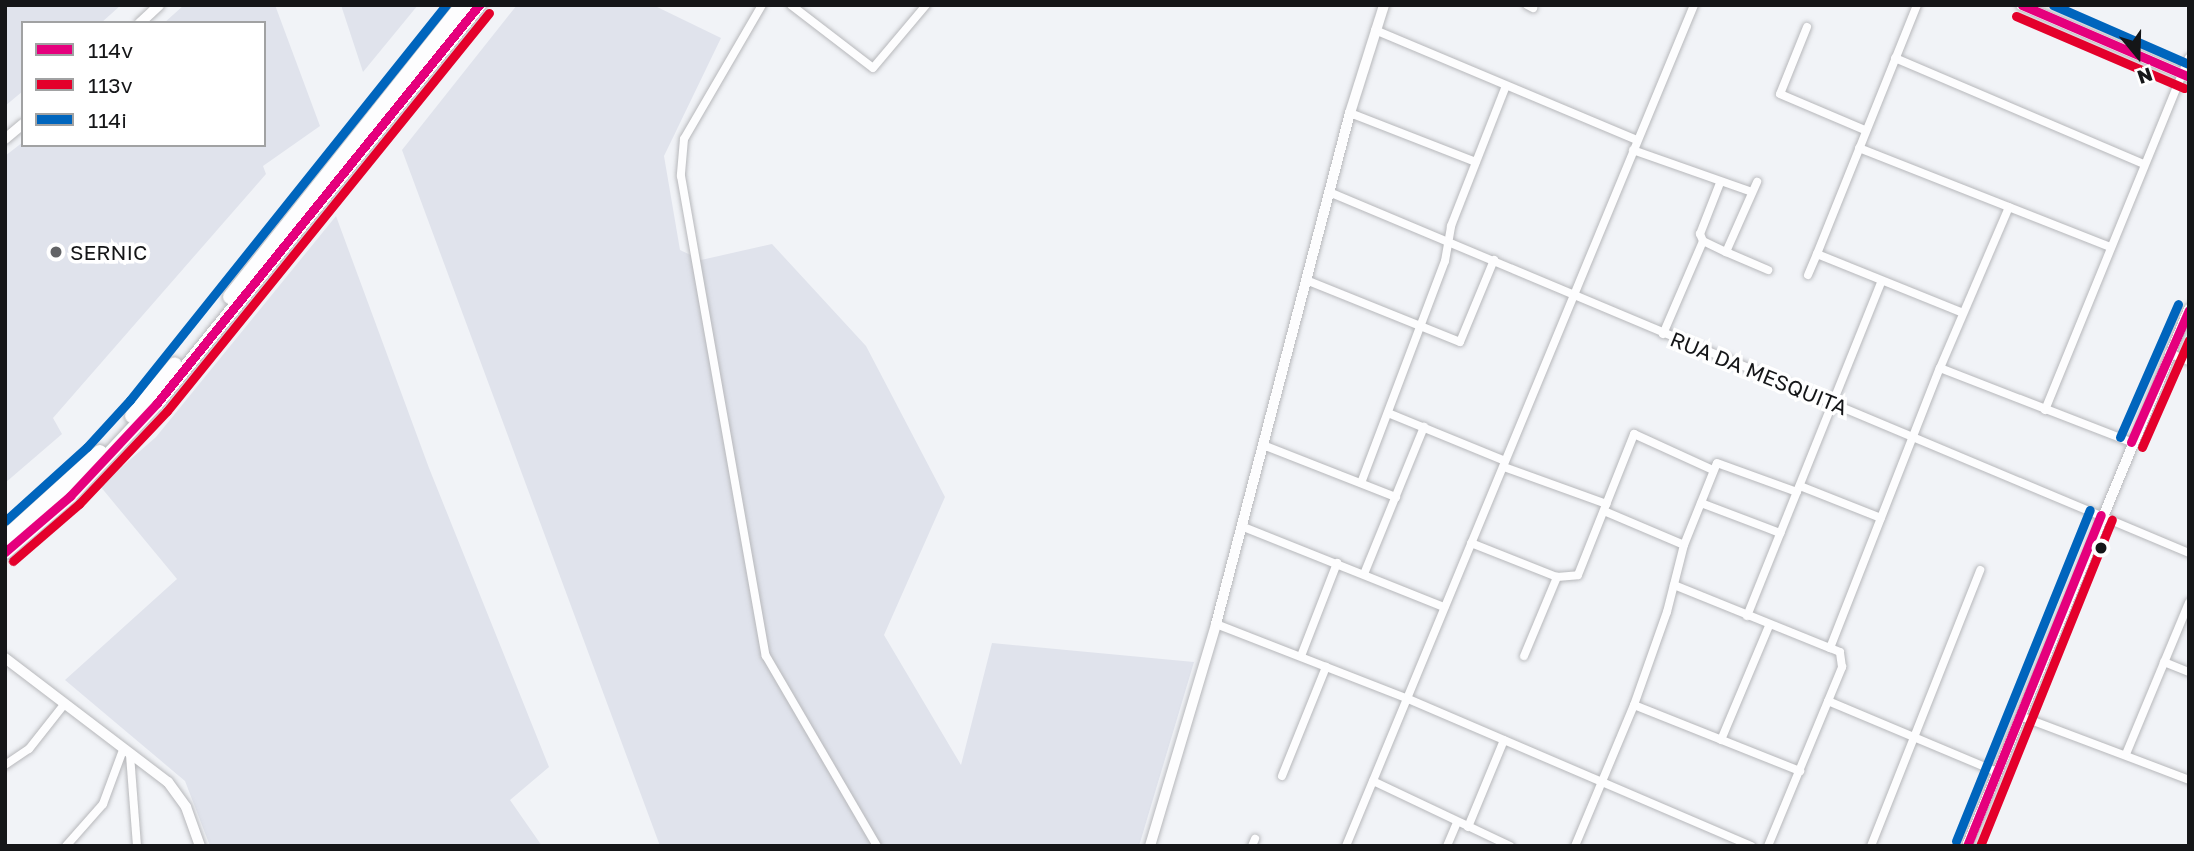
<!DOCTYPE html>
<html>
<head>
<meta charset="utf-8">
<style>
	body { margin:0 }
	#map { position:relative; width:2194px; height:851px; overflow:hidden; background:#f1f3f7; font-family:"Golos Text",sans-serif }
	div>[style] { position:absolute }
	.built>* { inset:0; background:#e0e3ec }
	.roads { filter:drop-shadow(0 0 2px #b7b8bb) drop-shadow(0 0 2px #b7b8bb) }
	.minor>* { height:8px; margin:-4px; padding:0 4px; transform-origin:4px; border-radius:4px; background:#fdfdfe }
	.tertiary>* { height:10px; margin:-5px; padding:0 5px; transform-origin:5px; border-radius:5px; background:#fdfdfe }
	.secondary>* { height:10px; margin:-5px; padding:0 5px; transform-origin:5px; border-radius:5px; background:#fdfdfe }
	.trunk>* { height:14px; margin:-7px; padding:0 7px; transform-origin:7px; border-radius:7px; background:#fdfdfe }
	.bus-1>* { height:9px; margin:-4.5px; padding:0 4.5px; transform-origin:4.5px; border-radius:4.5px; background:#e5007d }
	.bus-2>* { height:9px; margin:-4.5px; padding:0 4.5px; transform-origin:4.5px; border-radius:4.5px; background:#e4002b }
	.bus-3>* { height:9px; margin:-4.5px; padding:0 4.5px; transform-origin:4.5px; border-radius:4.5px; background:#0065bd }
	.dots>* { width:19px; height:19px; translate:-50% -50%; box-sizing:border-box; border:4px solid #fff; border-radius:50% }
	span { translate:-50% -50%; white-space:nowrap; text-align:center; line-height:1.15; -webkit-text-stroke:7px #fff; paint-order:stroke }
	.poi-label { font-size:21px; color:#151618 }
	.left { translate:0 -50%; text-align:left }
	.street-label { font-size:21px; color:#151618 }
	.frame { position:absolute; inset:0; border:7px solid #151618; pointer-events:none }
	.legend { position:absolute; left:21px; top:21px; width:245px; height:126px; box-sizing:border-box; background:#fff; border:2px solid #a1a2a3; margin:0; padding:9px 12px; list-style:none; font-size:21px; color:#151618 }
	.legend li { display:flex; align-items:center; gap:14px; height:35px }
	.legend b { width:35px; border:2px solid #a1a2a3 }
	.north { position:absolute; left:2103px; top:21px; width:70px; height:70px; -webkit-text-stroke:5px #fff; paint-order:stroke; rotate:161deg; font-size:19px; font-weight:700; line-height:28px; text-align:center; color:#151618 }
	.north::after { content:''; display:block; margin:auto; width:24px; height:32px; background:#151618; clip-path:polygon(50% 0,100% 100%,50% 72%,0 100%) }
</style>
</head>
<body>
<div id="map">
	<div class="built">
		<i style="clip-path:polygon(5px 5px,121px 5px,101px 23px,23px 23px,23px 91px,5px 106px)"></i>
		<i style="clip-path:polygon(184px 5px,275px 5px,320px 126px,263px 166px,266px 174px,53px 418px,62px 434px,5px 483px,5px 156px,23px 142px,23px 145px,264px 145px,264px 23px,164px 23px)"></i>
		<i style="clip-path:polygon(341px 5px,418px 5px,363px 72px)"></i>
		<i style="clip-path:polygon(517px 5px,653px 5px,721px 38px,664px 156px,680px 250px,701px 260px,772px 244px,866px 346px,945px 497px,884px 635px,961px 765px,992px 643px,1194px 662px,1139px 846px,660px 846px,402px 150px)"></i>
		<i style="clip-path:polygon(336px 216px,429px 468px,549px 767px,510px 800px,542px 846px,210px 846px,185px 781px,65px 680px,177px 579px,100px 486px,156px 437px)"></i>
	</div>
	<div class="roads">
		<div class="minor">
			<i style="left:762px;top:5px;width:155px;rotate:120.2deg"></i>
			<i style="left:684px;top:139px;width:37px;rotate:95deg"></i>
			<i style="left:681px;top:176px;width:487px;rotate:80deg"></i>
			<i style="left:766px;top:656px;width:220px;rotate:59.7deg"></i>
			<i style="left:791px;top:5px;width:103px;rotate:37.5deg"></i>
			<i style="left:873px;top:68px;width:82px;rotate:-49.9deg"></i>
			<i style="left:1527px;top:5px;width:7px;rotate:27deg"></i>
			<i style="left:1917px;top:5px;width:268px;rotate:111.9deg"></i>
			<i style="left:1817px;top:254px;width:157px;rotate:22deg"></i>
			<i style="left:1807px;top:27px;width:72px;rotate:111.9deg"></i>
			<i style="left:1780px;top:94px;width:92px;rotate:23deg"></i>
			<i style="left:1375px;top:30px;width:284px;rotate:22.8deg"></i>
			<i style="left:1895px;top:58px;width:270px;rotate:23.1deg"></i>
			<i style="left:1350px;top:113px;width:135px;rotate:21.3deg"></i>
			<i style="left:1859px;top:148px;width:268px;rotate:21.5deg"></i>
			<i style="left:1633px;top:150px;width:126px;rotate:19.4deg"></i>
			<i style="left:1329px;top:192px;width:933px;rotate:22.77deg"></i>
			<i style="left:1703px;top:241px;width:25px;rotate:26deg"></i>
			<i style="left:1726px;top:252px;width:77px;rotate:-66.1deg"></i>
			<i style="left:1726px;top:252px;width:46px;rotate:23.2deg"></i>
			<i style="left:1808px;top:275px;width:23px;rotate:-67deg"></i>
			<i style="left:1306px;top:280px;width:166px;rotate:21.9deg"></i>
			<i style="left:1460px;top:342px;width:89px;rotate:-67.5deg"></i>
			<i style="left:1663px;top:334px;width:101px;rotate:-66.7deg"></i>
			<i style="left:1703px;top:241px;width:8px;rotate:-113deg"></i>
			<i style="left:1700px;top:234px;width:55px;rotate:-68.6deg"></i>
			<i style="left:2169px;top:353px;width:22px;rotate:22deg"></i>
			<i style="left:1940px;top:368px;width:205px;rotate:21.2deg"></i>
			<i style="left:2045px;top:410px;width:380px;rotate:-67.8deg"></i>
			<i style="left:1388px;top:413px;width:126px;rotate:22.3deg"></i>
			<i style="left:1263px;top:445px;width:143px;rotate:21.4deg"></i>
			<i style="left:1504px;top:467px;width:109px;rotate:19.8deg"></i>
			<i style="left:1361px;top:483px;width:237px;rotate:-69.3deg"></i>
			<i style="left:1445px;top:261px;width:36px;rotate:-80deg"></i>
			<i style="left:1451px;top:226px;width:150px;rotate:-68.6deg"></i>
			<i style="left:1800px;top:486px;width:87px;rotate:21.6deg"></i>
			<i style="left:1701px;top:503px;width:85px;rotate:20.8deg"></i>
			<i style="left:1604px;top:511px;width:87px;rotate:23deg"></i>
			<i style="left:1241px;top:526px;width:219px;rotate:21.8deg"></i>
			<i style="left:1471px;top:543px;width:92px;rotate:21.6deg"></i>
			<i style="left:1557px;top:577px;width:21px;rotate:-5deg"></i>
			<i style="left:1578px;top:575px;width:152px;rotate:-68.3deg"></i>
			<i style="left:1634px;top:434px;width:87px;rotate:24.5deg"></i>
			<i style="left:1364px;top:574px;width:159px;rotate:-67.8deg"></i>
			<i style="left:1674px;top:585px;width:168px;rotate:22deg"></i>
			<i style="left:1747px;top:616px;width:361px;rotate:-68.1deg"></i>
			<i style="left:1216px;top:624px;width:204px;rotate:21.3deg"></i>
			<i style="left:1406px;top:698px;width:376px;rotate:23.2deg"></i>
			<i style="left:1301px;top:656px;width:100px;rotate:-68.8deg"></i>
			<i style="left:1524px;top:656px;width:86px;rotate:-67.3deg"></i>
			<i style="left:2164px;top:662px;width:27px;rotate:22deg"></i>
			<i style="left:1828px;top:701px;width:183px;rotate:22.8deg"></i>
			<i style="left:1634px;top:705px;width:179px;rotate:21.7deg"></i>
			<i style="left:2020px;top:716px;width:181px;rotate:20.7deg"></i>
			<i style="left:1721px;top:740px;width:124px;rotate:-67.2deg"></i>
			<i style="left:2126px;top:754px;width:164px;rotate:-67.4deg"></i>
			<i style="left:130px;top:755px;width:91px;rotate:85.6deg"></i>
			<i style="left:5px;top:765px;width:29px;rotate:-34deg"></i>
			<i style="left:29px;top:749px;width:55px;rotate:-51.7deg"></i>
			<i style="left:1282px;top:776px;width:118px;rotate:-68deg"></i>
			<i style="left:1373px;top:781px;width:152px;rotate:25.4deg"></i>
			<i style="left:1468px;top:827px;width:94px;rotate:-67.5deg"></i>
			<i style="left:66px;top:846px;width:56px;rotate:-48.6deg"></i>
			<i style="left:103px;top:804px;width:58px;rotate:-69.7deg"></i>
			<i style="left:1252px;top:846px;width:8px;rotate:-67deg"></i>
			<i style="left:1346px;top:846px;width:910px;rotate:-67.52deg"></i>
			<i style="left:1447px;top:846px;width:25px;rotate:-67deg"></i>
			<i style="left:1575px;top:846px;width:153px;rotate:-67.3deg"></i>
			<i style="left:1634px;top:705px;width:99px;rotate:-70.5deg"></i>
			<i style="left:1667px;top:612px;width:69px;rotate:-75.8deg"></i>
			<i style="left:1684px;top:545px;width:88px;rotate:-68.1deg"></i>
			<i style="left:1717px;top:463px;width:85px;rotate:19.9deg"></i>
			<i style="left:1768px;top:846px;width:194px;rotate:-67.5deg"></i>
			<i style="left:1842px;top:667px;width:15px;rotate:-98deg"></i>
			<i style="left:1840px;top:652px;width:11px;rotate:-158deg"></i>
			<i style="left:1830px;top:648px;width:301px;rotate:-68.6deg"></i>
			<i style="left:1940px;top:368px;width:175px;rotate:-66.8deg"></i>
			<i style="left:1871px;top:846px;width:297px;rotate:-68.4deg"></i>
		</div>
		<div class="tertiary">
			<i style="left:2021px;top:5px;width:183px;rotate:23.2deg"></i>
			<i style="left:5px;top:658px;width:205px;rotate:37.3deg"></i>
			<i style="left:168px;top:782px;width:31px;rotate:54deg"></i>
			<i style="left:186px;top:807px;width:41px;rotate:70.3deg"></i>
			<i style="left:1150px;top:846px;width:232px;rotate:-73.4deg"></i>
			<i style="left:1216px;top:624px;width:528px;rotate:-75.31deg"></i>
			<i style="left:1350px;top:113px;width:113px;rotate:-72.5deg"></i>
			<i style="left:1967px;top:846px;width:581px;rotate:-67.54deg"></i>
		</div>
		<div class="secondary">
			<i style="left:140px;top:23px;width:26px;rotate:-43deg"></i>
			<i style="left:5px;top:139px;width:23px;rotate:-40deg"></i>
		</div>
		<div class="trunk">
			<i style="left:230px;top:297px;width:373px;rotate:-51.5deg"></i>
			<i style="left:132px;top:416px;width:67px;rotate:-50.4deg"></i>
			<i style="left:5px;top:538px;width:128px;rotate:-42.2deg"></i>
			<i style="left:5px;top:552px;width:86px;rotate:-40.7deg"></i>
			<i style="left:70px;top:496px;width:127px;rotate:-46.9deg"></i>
			<i style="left:157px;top:403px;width:512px;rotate:-51.03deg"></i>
		</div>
	</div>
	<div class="bus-1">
		<i style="left:2022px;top:5px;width:182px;rotate:23.3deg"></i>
		<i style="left:2131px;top:442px;width:144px;rotate:-66.3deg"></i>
		<i style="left:5px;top:552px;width:86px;rotate:-40.7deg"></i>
		<i style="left:70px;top:496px;width:127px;rotate:-46.9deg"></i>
		<i style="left:157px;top:403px;width:512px;rotate:-51.03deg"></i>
		<i style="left:1967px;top:846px;width:357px;rotate:-68deg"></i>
	</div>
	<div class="bus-2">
		<i style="left:2016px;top:16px;width:183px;rotate:23.2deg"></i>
		<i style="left:2142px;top:447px;width:117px;rotate:-66.3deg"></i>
		<i style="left:13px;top:561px;width:87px;rotate:-40.8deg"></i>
		<i style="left:79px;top:504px;width:128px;rotate:-46.6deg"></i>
		<i style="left:167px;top:411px;width:512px;rotate:-51.03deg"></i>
		<i style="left:1980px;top:846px;width:352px;rotate:-68deg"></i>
	</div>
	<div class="bus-3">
		<i style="left:2053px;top:5px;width:148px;rotate:23.5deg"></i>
		<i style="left:2120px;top:437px;width:145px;rotate:-66.4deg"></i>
		<i style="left:5px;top:521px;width:110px;rotate:-42.1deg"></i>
		<i style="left:87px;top:447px;width:64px;rotate:-47.5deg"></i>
		<i style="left:130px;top:400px;width:506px;rotate:-51.34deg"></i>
		<i style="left:1956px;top:841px;width:357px;rotate:-68deg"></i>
	</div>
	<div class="dots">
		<i style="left:56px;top:252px;background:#626366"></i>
		<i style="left:2101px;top:548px;background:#151618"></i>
	</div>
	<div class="poi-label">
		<span class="left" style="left:70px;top:252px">SERNIC</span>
	</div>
	<div class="street-label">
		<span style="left:1759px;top:373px;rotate:22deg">RUA DA MESQUITA</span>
	</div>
	<div class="frame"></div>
	<ul class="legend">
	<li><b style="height:9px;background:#e5007d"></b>114v</li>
	<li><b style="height:9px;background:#e4002b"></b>113v</li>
	<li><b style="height:9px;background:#0065bd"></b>114i</li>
	</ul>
	<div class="north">N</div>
</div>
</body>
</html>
